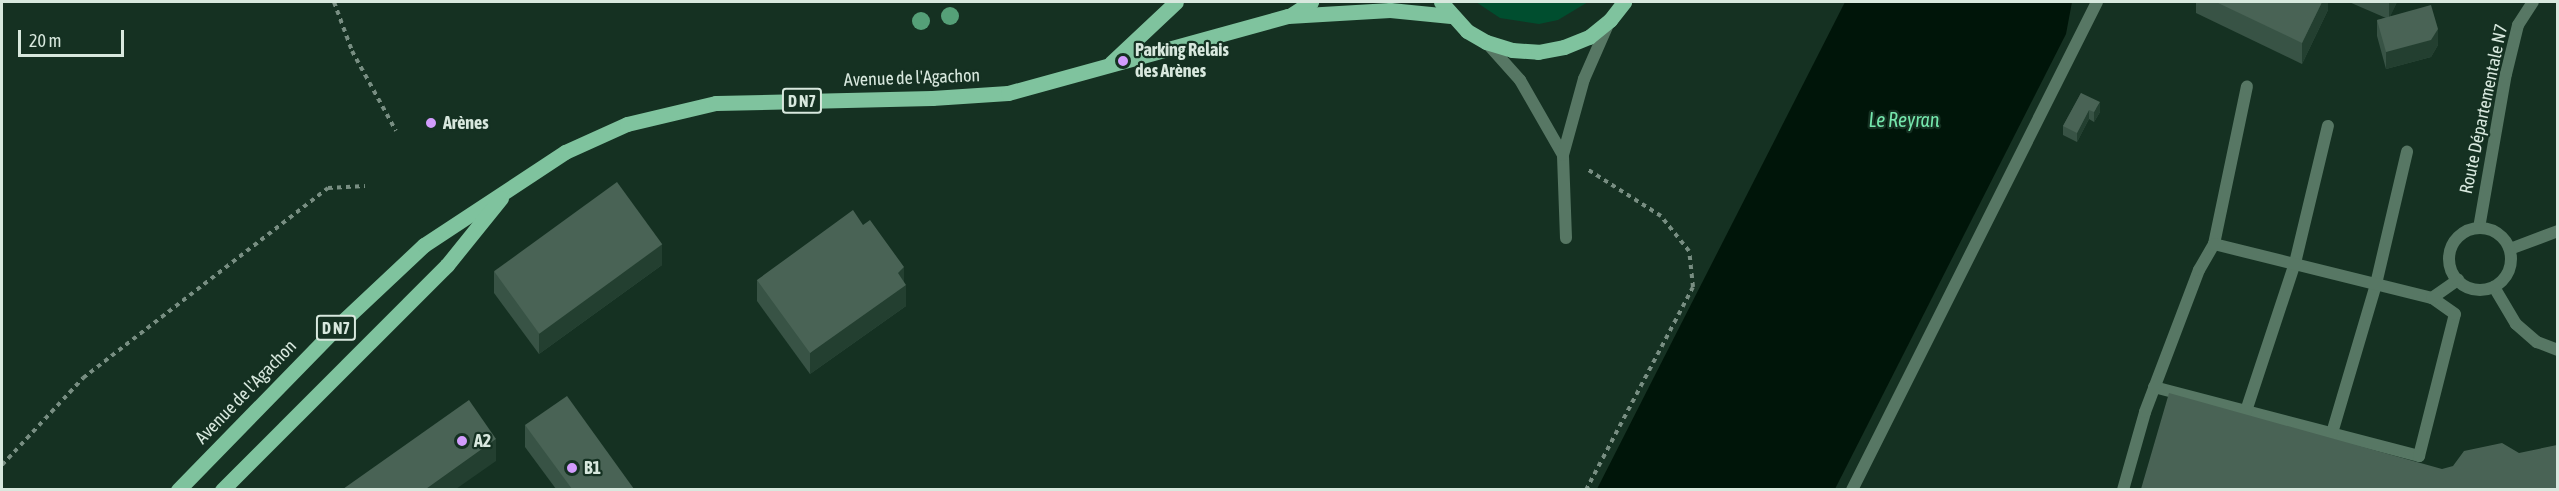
<!DOCTYPE html>
<html>
<head>
<meta charset="utf-8">
<style>
	body { margin:0 }
	#map { position:relative; width:2559px; height:491px; overflow:hidden; background:#153122; font-family:"Asap Condensed",sans-serif }
	div>[style] { position:absolute }
	.green>* { inset:0; background:#004e2f }
	.water>* { inset:0; background:#001509 }
	.path>* { height:4px; margin-top:-2px; transform-origin:0; background:repeating-linear-gradient(90deg,#788e82 0 4.5px,transparent 0 9px) }
	.lane>* { height:12px; margin:-6px; padding:0 6px; transform-origin:6px; border-radius:6px; background:#577764 }
	.street>* { height:12px; margin:-6px; padding:0 6px; transform-origin:6px; border-radius:6px; background:#577764 }
	.street>.ring { margin:-6px; padding:0; box-sizing:content-box; background:none; border:12px solid #577764; border-radius:50% }
	.primary>* { height:15px; margin:-7.5px; padding:0 7.5px; transform-origin:7.5px; border-radius:7.5px; background:#7fc39e }
	.trees>* { width:18px; height:18px; margin:-9px; border-radius:50%; background:#55a078 }
	.wall>* { inset:0; background:#385345 }
	.shaded-wall>* { inset:0; background:#233f30 }
	.building>* { inset:0; background:#496355; transform-origin:0 0 }
	.dots>* { width:16px; height:16px; translate:-50% -50%; box-sizing:border-box; border:3px solid #153122; border-radius:50% }
	span { translate:-50% -50%; white-space:nowrap; text-align:center; line-height:1.15; -webkit-text-stroke:4.5px #153122; paint-order:stroke }
	.shield-label span { padding:2px 4px; background:#153122; border:2px solid; border-radius:4px; -webkit-text-stroke-width:0 }
	.shield-label { font-size:16px; color:#d8e8de; font-weight:700 }
	.poi-label { font-size:18px; color:#d8e8de; font-weight:700 }
	.left { translate:0 -50%; text-align:left }
	.street-label { font-size:18px; color:#d8e8de }
	.water-label { font-size:20px; color:#75e6ac; font-style:italic }
	.frame { position:absolute; inset:0; border:3px solid #d8e8de; pointer-events:none }
	.scale { position:absolute; left:18px; top:30px; width:106px; height:27px; box-sizing:border-box; border:3px solid #d8e8de; border-top:0; padding-left:8px; font-size:18px; line-height:21px; white-space:nowrap; color:#d8e8de; -webkit-text-stroke:4px #153122; paint-order:stroke }
</style>
</head>
<body>
<div id="map">
	<div class="green">
		<i style="clip-path:polygon(1476px 2px,1588px 2px,1558px 20px,1539px 24px,1500px 18px)"></i>
	</div>
	<div class="water">
		<i style="clip-path:polygon(1845px 2px,2072px 2px,2066px 34px,1835px 489px,1597px 489px)"></i>
	</div>
	<div class="path">
		<i style="left:334px;top:2px;width:52px;rotate:69.8deg"></i>
		<i style="left:352px;top:51px;width:91px;rotate:61.2deg"></i>
		<i style="left:2px;top:465px;width:119px;rotate:-47deg"></i>
		<i style="left:83px;top:378px;width:310px;rotate:-37.8deg"></i>
		<i style="left:328px;top:188px;width:37px;rotate:-3deg"></i>
		<i style="left:1586px;top:490px;width:229px;rotate:-62.2deg"></i>
		<i style="left:1693px;top:287px;width:36px;rotate:-96deg"></i>
		<i style="left:1689px;top:251px;width:45px;rotate:-128.7deg"></i>
		<i style="left:1661px;top:216px;width:88px;rotate:-147.6deg"></i>
	</div>
	<div class="lane">
		<i style="left:1486px;top:42px;width:51px;rotate:48.2deg"></i>
		<i style="left:1520px;top:80px;width:86px;rotate:60.2deg"></i>
		<i style="left:1566px;top:238px;width:83px;rotate:-92.1deg"></i>
		<i style="left:1563px;top:155px;width:79px;rotate:-74.6deg"></i>
		<i style="left:1584px;top:79px;width:62px;rotate:-66.3deg"></i>
		<i style="left:2214px;top:244px;width:161px;rotate:-78.2deg"></i>
		<i style="left:2510px;top:249px;width:51px;rotate:-20.6deg"></i>
		<i style="left:2494px;top:287px;width:43px;rotate:59.3deg"></i>
		<i style="left:2516px;top:324px;width:28px;rotate:41deg"></i>
		<i style="left:2537px;top:342px;width:22px;rotate:21deg"></i>
		<i style="left:2154px;top:387px;width:274px;rotate:14.6deg"></i>
		<i style="left:2419px;top:456px;width:146px;rotate:-75.8deg"></i>
		<i style="left:2455px;top:314px;width:28px;rotate:-145deg"></i>
		<i style="left:2246px;top:411px;width:156px;rotate:-71.7deg"></i>
		<i style="left:2295px;top:263px;width:141px;rotate:-76.5deg"></i>
		<i style="left:2332px;top:433px;width:155px;rotate:-73.5deg"></i>
		<i style="left:2376px;top:284px;width:136px;rotate:-76.8deg"></i>
		<i style="left:1852px;top:490px;width:546px;rotate:-63.34deg"></i>
		<i style="left:2123px;top:490px;width:81px;rotate:-74.2deg"></i>
		<i style="left:2145px;top:412px;width:152px;rotate:-69.2deg"></i>
		<i style="left:2199px;top:270px;width:30px;rotate:-60deg"></i>
		<i style="left:2214px;top:244px;width:225px;rotate:13.9deg"></i>
		<i style="left:2432px;top:298px;width:32px;rotate:-35deg"></i>
	</div>
	<div class="street">
		<i style="left:2479px;top:228px;width:156px;rotate:-80.1deg"></i>
		<i style="left:2506px;top:74px;width:50px;rotate:-76.2deg"></i>
		<i style="left:2518px;top:25px;width:27px;rotate:-57deg"></i>
		<i class="ring" style="left:2449px;top:228px;width:50px;height:50px"></i>
	</div>
	<div class="primary">
		<i style="left:1441px;top:2px;width:39px;rotate:48deg"></i>
		<i style="left:1467px;top:31px;width:22px;rotate:30deg"></i>
		<i style="left:1486px;top:42px;width:27px;rotate:17deg"></i>
		<i style="left:1512px;top:50px;width:26px;rotate:4deg"></i>
		<i style="left:1538px;top:52px;width:26px;rotate:-11deg"></i>
		<i style="left:1564px;top:47px;width:27px;rotate:-22deg"></i>
		<i style="left:1589px;top:37px;width:27px;rotate:-39deg"></i>
		<i style="left:1610px;top:20px;width:23px;rotate:-52deg"></i>
		<i style="left:1291px;top:15px;width:24px;rotate:-33deg"></i>
		<i style="left:1111px;top:63px;width:89px;rotate:-43.2deg"></i>
		<i style="left:178px;top:490px;width:236px;rotate:-45.7deg"></i>
		<i style="left:343px;top:321px;width:111px;rotate:-43.2deg"></i>
		<i style="left:424px;top:245px;width:169px;rotate:-33.4deg"></i>
		<i style="left:565px;top:152px;width:68px;rotate:-24.3deg"></i>
		<i style="left:627px;top:124px;width:91px;rotate:-13.3deg"></i>
		<i style="left:716px;top:103px;width:216px;rotate:-1.3deg"></i>
		<i style="left:932px;top:98px;width:76px;rotate:-3.8deg"></i>
		<i style="left:1008px;top:93px;width:290px;rotate:-15.4deg"></i>
		<i style="left:1288px;top:16px;width:102px;rotate:-3.4deg"></i>
		<i style="left:1390px;top:10px;width:61px;rotate:5.6deg"></i>
		<i style="left:222px;top:490px;width:318px;rotate:-45deg"></i>
		<i style="left:447px;top:265px;width:86px;rotate:-51.1deg"></i>
	</div>
	<div class="trees">
		<i style="left:950px;top:16px"></i>
		<i style="left:921px;top:21px"></i>
	</div>
	<div class="wall">
		<i style="clip-path:polygon(2196px 2px,2328px 2px,2328px 10px,2302px 64px,2196px 13px)"></i>
		<i style="clip-path:polygon(2349px 2px,2397px 2px,2390px 16px,2438px 45px,2431px 57px,2386px 69px,2377px 36px,2377px 20px,2386px 18px)"></i>
		<i style="clip-path:polygon(2081px 93px,2100px 112px,2094px 122px,2089px 119px,2077px 142px,2063px 135px,2063px 126px)"></i>
		<i style="clip-path:polygon(662px 265px,539px 354px,494px 293px,494px 272px)"></i>
		<i style="clip-path:polygon(757px 280px,904px 282px,906px 306px,810px 374px,757px 301px)"></i>
		<i style="clip-path:polygon(525px 425px,634px 489px,556px 489px,525px 447px)"></i>
	</div>
	<div class="shaded-wall">
		<i style="clip-path:polygon(2322px 2px,2328px 2px,2328px 10px,2302px 64px,2302px 43px)"></i>
		<i style="clip-path:polygon(2389px 2px,2397px 2px,2389px 19px)"></i>
		<i style="clip-path:polygon(2438px 29px,2438px 45px,2431px 57px,2386px 69px,2386px 52px)"></i>
		<i style="clip-path:polygon(2100px 102px,2100px 112px,2094px 122px,2094px 112px)"></i>
		<i style="clip-path:polygon(2089px 110px,2089px 119px,2077px 142px,2077px 133px)"></i>
		<i style="clip-path:polygon(662px 244px,662px 265px,539px 354px,539px 333px)"></i>
		<i style="clip-path:polygon(904px 267px,904px 286px,906px 285px,906px 306px,810px 374px,810px 353px)"></i>
		<i style="clip-path:polygon(496px 439px,496px 461px,456px 489px,426px 489px)"></i>
	</div>
	<div class="building">
		<i style="clip-path:polygon(2216px 2px,2322px 2px,2302px 43px)"></i>
		<i style="clip-path:polygon(2431px 5px,2438px 29px,2431px 40px,2386px 52px,2377px 20px)"></i>
		<i style="clip-path:polygon(2081px 93px,2100px 102px,2094px 112px,2089px 110px,2077px 133px,2063px 126px)"></i>
		<i style="left:617px;top:182px;width:77px;height:152px;rotate:54deg"></i>
		<i style="clip-path:polygon(853px 210px,863px 225px,870px 220px,904px 267px,898px 273px,906px 285px,810px 353px,757px 280px)"></i>
		<i style="clip-path:polygon(2169px 393px,2442px 469px,2453px 466px,2464px 451px,2502px 443px,2519px 453px,2557px 445px,2558px 489px,2141px 489px)"></i>
		<i style="clip-path:polygon(567px 396px,634px 489px,572px 489px,525px 425px)"></i>
		<i style="clip-path:polygon(469px 400px,496px 439px,426px 489px,343px 489px)"></i>
	</div>
	<div class="dots">
		<i style="left:1123px;top:61px;background:#d29cfd"></i>
		<i style="left:431px;top:123px;background:#d29cfd"></i>
		<i style="left:462px;top:441px;background:#d29cfd"></i>
		<i style="left:572px;top:468px;background:#d29cfd"></i>
	</div>
	<div class="shield-label">
		<span style="left:802px;top:101px">D N7</span>
		<span style="left:336px;top:328px">D N7</span>
	</div>
	<div class="poi-label">
		<span class="left" style="left:1135px;top:61px">Parking Relais<br>des Arènes</span>
		<span class="left" style="left:443px;top:123px">Arènes</span>
		<span class="left" style="left:474px;top:441px">A2</span>
		<span class="left" style="left:584px;top:468px">B1</span>
	</div>
	<div class="street-label">
		<span style="left:912px;top:78px;rotate:-2deg">Avenue de l'Agachon</span>
		<span style="left:2484px;top:109px;rotate:-78deg">Route Départementale N7</span>
		<span style="left:246px;top:392px;rotate:-46deg">Avenue de l'Agachon</span>
	</div>
	<div class="water-label">
		<span style="left:1904px;top:119px">Le Reyran</span>
	</div>
	<div class="frame"></div>
	<div class="scale">20 m</div>
</div>
</body>
</html>
